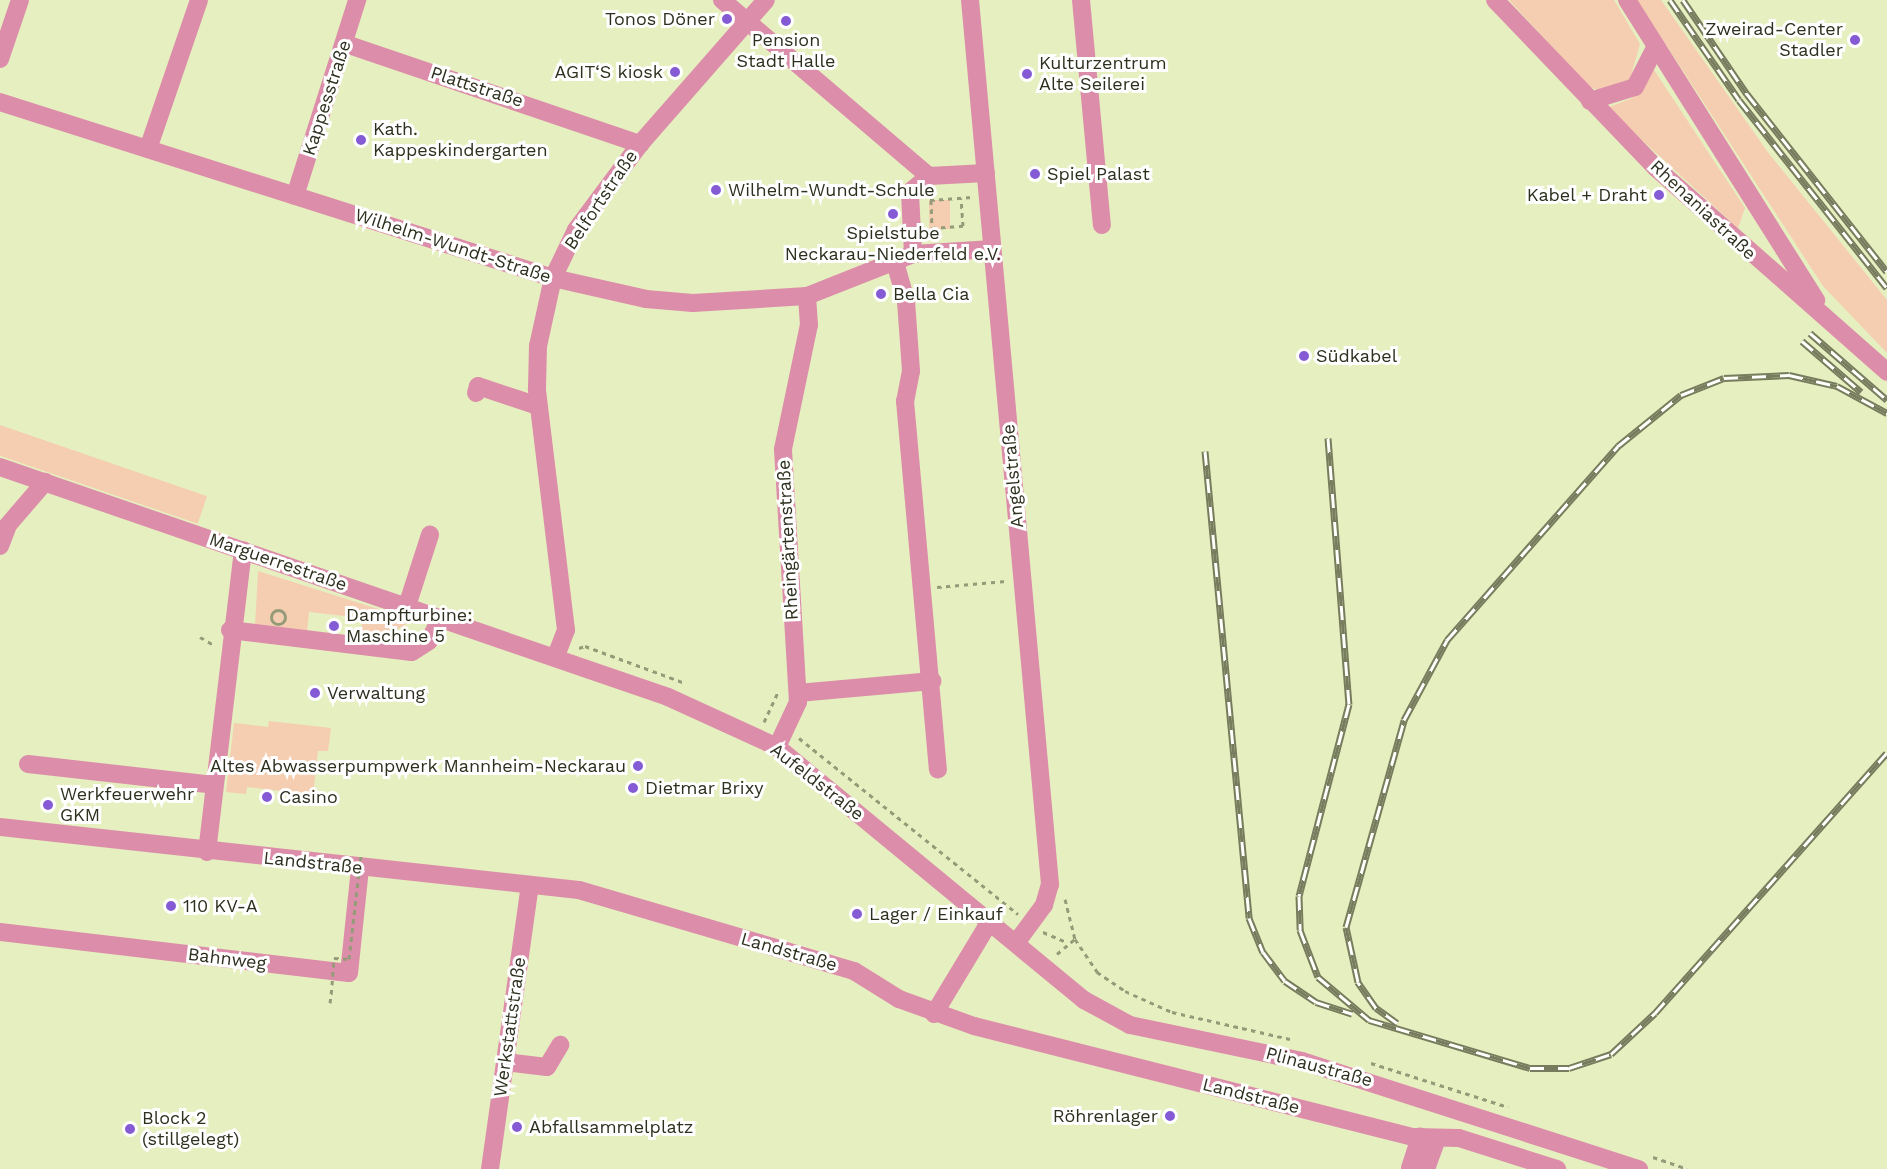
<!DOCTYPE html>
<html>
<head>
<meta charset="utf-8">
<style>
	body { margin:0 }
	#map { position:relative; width:1887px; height:1169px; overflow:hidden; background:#e6efbf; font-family:"Work Sans",sans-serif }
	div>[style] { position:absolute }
	.green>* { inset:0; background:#f5cdb1; transform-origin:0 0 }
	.path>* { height:3px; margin-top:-1.5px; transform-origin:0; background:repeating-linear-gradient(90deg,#959b78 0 4.5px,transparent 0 9px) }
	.path>.ring { margin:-1.5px; padding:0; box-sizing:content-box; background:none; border:3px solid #959b78; border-radius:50% }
	.minor>* { height:18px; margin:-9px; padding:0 9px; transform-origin:9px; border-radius:9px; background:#dc8daa }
	.rail>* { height:7px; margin-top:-3.5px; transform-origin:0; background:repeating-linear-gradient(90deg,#fff 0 14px,#777c5e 0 28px); box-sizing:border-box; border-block:2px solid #777c5e }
	.path-bridge>* { height:3px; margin-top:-1.5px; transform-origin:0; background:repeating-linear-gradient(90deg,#959b78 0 4.5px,transparent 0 9px) }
	.dots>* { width:16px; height:16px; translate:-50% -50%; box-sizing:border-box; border:3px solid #fff; border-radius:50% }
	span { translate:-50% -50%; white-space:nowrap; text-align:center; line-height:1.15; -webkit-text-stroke:6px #fff; paint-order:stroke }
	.poi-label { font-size:18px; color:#2d301e }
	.right { translate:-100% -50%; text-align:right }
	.left { translate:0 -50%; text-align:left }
	.street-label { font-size:18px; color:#2d301e }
</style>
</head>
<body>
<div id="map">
	<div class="green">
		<i style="clip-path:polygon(1509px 0,1614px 0,1640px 44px,1630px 79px,1600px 91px,1588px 86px)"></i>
		<i style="clip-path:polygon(1637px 0,1661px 0,1767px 151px,1887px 300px,1887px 353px,1823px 286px)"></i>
		<i style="clip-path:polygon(1654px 70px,1745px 208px,1738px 228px,1607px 108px,1632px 98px)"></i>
		<i style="left:929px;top:200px;width:21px;height:29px"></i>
		<i style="left:0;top:425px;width:219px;height:29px;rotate:19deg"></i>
		<i style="clip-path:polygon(258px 571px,413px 620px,380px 640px,361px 640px,362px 618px,309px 612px,307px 633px,255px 627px)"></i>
		<i style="clip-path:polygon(269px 721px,331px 728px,328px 751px,318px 751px,313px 795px,247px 787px,246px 794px,226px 792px,234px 723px,268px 727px)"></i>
	</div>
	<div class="path">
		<i style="left:930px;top:200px;width:42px;rotate:-4.1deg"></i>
		<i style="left:931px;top:200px;width:28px;rotate:88deg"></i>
		<i style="left:932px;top:228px;width:31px;rotate:-4deg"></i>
		<i style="left:963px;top:226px;width:28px;rotate:-94deg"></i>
		<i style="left:937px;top:587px;width:69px;rotate:-5deg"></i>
		<i class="ring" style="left:271px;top:610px;width:11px;height:11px"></i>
		<i style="left:200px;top:637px;width:16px;rotate:30deg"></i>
		<i style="left:579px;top:648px;width:6px;rotate:-18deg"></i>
		<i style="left:585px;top:646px;width:107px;rotate:20.3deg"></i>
		<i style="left:764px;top:722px;width:35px;rotate:-65deg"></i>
		<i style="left:799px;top:738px;width:281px;rotate:38.8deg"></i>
		<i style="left:1065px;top:899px;width:41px;rotate:76deg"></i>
		<i style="left:1075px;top:939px;width:40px;rotate:56deg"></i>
		<i style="left:1097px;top:972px;width:34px;rotate:34deg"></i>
		<i style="left:1125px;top:991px;width:51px;rotate:24.1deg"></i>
		<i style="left:1172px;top:1012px;width:121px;rotate:12.9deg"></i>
		<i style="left:1043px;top:932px;width:25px;rotate:23deg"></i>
		<i style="left:1057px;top:954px;width:23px;rotate:-40deg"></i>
		<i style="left:330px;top:1003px;width:16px;rotate:-83deg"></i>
		<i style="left:1371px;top:1063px;width:144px;rotate:17.8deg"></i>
		<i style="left:1653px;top:1157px;width:36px;rotate:19deg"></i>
	</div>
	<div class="minor">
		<i style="left:722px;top:0;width:272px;rotate:40.4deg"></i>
		<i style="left:929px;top:176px;width:57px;rotate:-3deg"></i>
		<i style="left:970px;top:0;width:888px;rotate:84.83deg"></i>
		<i style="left:1050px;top:884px;width:22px;rotate:106deg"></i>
		<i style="left:1044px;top:905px;width:47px;rotate:126.4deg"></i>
		<i style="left:1081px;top:0;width:226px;rotate:84.7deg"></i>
		<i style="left:1495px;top:0;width:233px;rotate:46.2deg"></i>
		<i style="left:1656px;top:168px;width:308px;rotate:41.4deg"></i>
		<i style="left:1627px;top:0;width:355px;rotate:57.8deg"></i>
		<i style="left:346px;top:44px;width:311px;rotate:18.8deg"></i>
		<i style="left:0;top:59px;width:62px;rotate:-71.3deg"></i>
		<i style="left:1590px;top:101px;width:47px;rotate:-17.3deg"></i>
		<i style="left:1635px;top:87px;width:46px;rotate:-62.9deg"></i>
		<i style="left:0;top:102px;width:580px;rotate:17.65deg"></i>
		<i style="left:553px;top:278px;width:95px;rotate:12.7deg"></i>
		<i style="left:646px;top:299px;width:47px;rotate:4.9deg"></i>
		<i style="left:693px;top:303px;width:114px;rotate:-3.5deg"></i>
		<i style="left:807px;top:296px;width:114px;rotate:-21.6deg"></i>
		<i style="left:913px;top:254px;width:79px;rotate:-3.6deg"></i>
		<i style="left:148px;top:149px;width:157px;rotate:-71.1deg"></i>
		<i style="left:295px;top:196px;width:206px;rotate:-72.4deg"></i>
		<i style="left:913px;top:254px;width:62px;rotate:-92.8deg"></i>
		<i style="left:910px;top:192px;width:25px;rotate:-40deg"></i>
		<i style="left:895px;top:262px;width:41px;rotate:74.2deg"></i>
		<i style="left:906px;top:301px;width:70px;rotate:85.9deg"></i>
		<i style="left:911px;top:371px;width:31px;rotate:101deg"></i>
		<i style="left:905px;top:401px;width:370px;rotate:84.9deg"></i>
		<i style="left:476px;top:393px;width:7px;rotate:-74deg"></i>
		<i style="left:478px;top:386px;width:63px;rotate:18.4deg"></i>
		<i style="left:0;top:467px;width:706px;rotate:19deg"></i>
		<i style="left:668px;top:697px;width:120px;rotate:24.6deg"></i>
		<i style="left:777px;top:747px;width:398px;rotate:39.5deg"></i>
		<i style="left:1084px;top:1000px;width:52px;rotate:28.5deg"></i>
		<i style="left:1130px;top:1025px;width:176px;rotate:11.8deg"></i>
		<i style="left:1302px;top:1061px;width:354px;rotate:17.8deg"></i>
		<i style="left:0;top:546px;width:22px;rotate:-69deg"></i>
		<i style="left:8px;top:525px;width:57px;rotate:-49.3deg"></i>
		<i style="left:407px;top:606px;width:75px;rotate:-72.1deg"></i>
		<i style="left:230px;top:630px;width:183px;rotate:6.9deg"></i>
		<i style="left:412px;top:652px;width:20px;rotate:-33deg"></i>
		<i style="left:429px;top:641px;width:27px;rotate:-63deg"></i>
		<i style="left:556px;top:656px;width:28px;rotate:-69deg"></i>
		<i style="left:566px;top:630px;width:243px;rotate:-96.9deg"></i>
		<i style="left:537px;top:389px;width:43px;rotate:-88.7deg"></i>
		<i style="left:538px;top:346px;width:70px;rotate:-77.6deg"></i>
		<i style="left:553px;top:278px;width:53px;rotate:-64.4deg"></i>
		<i style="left:576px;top:230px;width:107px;rotate:-53.3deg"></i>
		<i style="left:640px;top:144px;width:191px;rotate:-48.8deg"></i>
		<i style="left:798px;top:693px;width:135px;rotate:-5.1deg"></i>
		<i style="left:777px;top:747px;width:50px;rotate:-65deg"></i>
		<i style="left:798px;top:702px;width:253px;rotate:-93.4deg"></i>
		<i style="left:783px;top:449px;width:127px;rotate:-78.2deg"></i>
		<i style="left:809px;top:325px;width:29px;rotate:-94deg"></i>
		<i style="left:28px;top:764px;width:187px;rotate:6.4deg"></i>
		<i style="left:0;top:827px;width:582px;rotate:6.21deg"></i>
		<i style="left:579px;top:890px;width:287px;rotate:16.4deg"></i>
		<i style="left:854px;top:971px;width:53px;rotate:31.9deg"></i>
		<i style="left:899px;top:999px;width:80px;rotate:19.8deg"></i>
		<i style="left:974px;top:1026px;width:453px;rotate:14.2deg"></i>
		<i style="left:1413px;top:1137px;width:46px;rotate:1.2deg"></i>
		<i style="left:1459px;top:1138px;width:103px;rotate:17.6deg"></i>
		<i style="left:207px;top:852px;width:304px;rotate:-83.2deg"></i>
		<i style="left:0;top:932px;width:351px;rotate:6.7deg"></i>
		<i style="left:349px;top:973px;width:106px;rotate:-84deg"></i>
		<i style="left:934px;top:1014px;width:109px;rotate:-58.9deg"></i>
		<i style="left:505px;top:1062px;width:42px;rotate:6.8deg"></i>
		<i style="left:547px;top:1067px;width:26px;rotate:-59deg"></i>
		<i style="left:1410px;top:1168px;width:33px;rotate:-72deg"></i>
		<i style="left:490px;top:1169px;width:286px;rotate:-82deg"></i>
		<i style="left:1426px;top:1169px;width:33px;rotate:-70deg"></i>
	</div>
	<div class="rail">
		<i style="left:1670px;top:0;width:121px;rotate:55.4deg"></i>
		<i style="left:1739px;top:100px;width:239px;rotate:51.8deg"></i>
		<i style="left:1683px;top:0;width:114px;rotate:55.8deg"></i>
		<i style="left:1747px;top:94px;width:226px;rotate:51.8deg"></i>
		<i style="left:1810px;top:333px;width:102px;rotate:41deg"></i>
		<i style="left:1802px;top:341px;width:78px;rotate:40.8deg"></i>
		<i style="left:1328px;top:438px;width:267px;rotate:85.5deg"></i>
		<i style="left:1349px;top:704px;width:198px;rotate:104.6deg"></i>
		<i style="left:1299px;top:896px;width:34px;rotate:88deg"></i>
		<i style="left:1300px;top:930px;width:50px;rotate:69deg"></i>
		<i style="left:1318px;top:977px;width:67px;rotate:40.1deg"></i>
		<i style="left:1369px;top:1020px;width:168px;rotate:16.6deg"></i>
		<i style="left:1530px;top:1068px;width:39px"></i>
		<i style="left:1569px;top:1068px;width:44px;rotate:-18.4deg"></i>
		<i style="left:1611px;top:1054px;width:60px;rotate:-43deg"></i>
		<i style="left:1655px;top:1013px;width:348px;rotate:-48.3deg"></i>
		<i style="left:1205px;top:451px;width:469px;rotate:84.6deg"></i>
		<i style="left:1249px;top:918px;width:37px;rotate:68deg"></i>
		<i style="left:1263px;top:952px;width:36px;rotate:53deg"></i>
		<i style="left:1285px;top:981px;width:37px;rotate:34deg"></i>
		<i style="left:1316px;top:1002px;width:38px;rotate:18deg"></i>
		<i style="left:1397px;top:1023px;width:26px;rotate:-144deg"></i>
		<i style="left:1376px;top:1008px;width:32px;rotate:-125deg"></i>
		<i style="left:1358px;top:982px;width:56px;rotate:-102.3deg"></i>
		<i style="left:1346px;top:927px;width:215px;rotate:-74.3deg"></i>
		<i style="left:1404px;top:720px;width:91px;rotate:-61.7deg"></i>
		<i style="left:1447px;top:640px;width:259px;rotate:-48.6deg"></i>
		<i style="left:1618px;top:446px;width:81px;rotate:-39deg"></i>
		<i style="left:1681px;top:395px;width:46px;rotate:-21.6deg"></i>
		<i style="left:1724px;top:378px;width:65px;rotate:-2.6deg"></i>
		<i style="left:1789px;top:375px;width:49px;rotate:12.9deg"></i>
		<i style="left:1837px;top:386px;width:57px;rotate:28.4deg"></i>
	</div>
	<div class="path-bridge">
		<i style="left:332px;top:985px;width:27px;rotate:-86deg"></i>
		<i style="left:334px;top:958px;width:15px;rotate:4deg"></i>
		<i style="left:349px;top:959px;width:105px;rotate:-83.4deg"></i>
	</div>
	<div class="dots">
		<i style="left:727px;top:19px;background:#855bd5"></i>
		<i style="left:786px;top:21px;background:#855bd5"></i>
		<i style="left:1855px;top:40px;background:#855bd5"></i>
		<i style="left:675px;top:72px;background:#855bd5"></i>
		<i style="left:1027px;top:74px;background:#855bd5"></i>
		<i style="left:361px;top:140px;background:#855bd5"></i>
		<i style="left:1035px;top:174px;background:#855bd5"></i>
		<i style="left:716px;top:190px;background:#855bd5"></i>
		<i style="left:1659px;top:195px;background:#855bd5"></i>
		<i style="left:893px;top:214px;background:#855bd5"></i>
		<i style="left:881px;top:294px;background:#855bd5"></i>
		<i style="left:1304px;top:356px;background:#855bd5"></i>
		<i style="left:334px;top:626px;background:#855bd5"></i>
		<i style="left:315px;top:693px;background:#855bd5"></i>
		<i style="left:638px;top:766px;background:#855bd5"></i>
		<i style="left:633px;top:788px;background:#855bd5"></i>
		<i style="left:267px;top:797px;background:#855bd5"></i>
		<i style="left:48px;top:805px;background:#855bd5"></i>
		<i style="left:171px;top:906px;background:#855bd5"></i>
		<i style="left:857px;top:914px;background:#855bd5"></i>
		<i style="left:1170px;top:1116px;background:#855bd5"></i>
		<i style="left:517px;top:1127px;background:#855bd5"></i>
		<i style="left:130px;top:1129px;background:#855bd5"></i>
	</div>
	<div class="poi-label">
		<span class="right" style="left:715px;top:19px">Tonos Döner</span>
		<span class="right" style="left:1843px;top:40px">Zweirad-Center<br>Stadler</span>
		<span style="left:786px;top:51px">Pension<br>Stadt Halle</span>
		<span class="left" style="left:1039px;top:74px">Kulturzentrum<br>Alte Seilerei</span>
		<span class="right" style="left:663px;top:72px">AGIT‘S kiosk</span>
		<span class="left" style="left:373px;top:140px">Kath.<br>Kappeskindergarten</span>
		<span class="left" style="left:1047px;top:174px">Spiel Palast</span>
		<span class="left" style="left:728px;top:190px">Wilhelm-Wundt-Schule</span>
		<span class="right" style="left:1647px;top:195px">Kabel + Draht</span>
		<span style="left:893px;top:244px">Spielstube<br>Neckarau-Niederfeld e.V.</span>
		<span class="left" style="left:893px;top:294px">Bella Cia</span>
		<span class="left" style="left:1316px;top:356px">Südkabel</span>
		<span class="left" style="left:346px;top:626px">Dampfturbine:<br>Maschine 5</span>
		<span class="left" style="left:327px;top:693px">Verwaltung</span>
		<span class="right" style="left:626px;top:766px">Altes Abwasserpumpwerk Mannheim-Neckarau</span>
		<span class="left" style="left:645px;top:788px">Dietmar Brixy</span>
		<span class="left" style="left:60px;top:805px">Werkfeuerwehr<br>GKM</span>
		<span class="left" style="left:279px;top:797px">Casino</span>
		<span class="left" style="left:183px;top:906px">110 KV-A</span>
		<span class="left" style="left:869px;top:914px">Lager / Einkauf</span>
		<span class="right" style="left:1158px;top:1116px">Röhrenlager</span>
		<span class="left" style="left:142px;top:1129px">Block 2<br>(stillgelegt)</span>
		<span class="left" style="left:529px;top:1127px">Abfallsammelplatz</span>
	</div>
	<div class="street-label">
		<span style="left:477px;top:87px;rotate:18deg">Plattstraße</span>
		<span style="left:327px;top:98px;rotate:-72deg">Kappesstraße</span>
		<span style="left:601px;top:200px;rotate:-56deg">Belfortstraße</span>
		<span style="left:1703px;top:210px;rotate:43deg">Rhenaniastraße</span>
		<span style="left:453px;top:246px;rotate:18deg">Wilhelm-Wundt-Straße</span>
		<span style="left:1013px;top:476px;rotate:-95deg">Angelstraße</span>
		<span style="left:788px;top:540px;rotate:-93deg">Rheingärtenstraße</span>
		<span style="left:278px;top:562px;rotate:19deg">Marguerrestraße</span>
		<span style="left:817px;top:782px;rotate:38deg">Aufeldstraße</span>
		<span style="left:313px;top:863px;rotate:6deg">Landstraße</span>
		<span style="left:789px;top:952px;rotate:16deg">Landstraße</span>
		<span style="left:227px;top:959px;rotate:7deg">Bahnweg</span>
		<span style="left:510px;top:1027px;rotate:-82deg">Werkstattstraße</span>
		<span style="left:1319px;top:1067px;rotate:15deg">Plinaustraße</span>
		<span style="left:1251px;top:1096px;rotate:14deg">Landstraße</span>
	</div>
</div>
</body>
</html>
